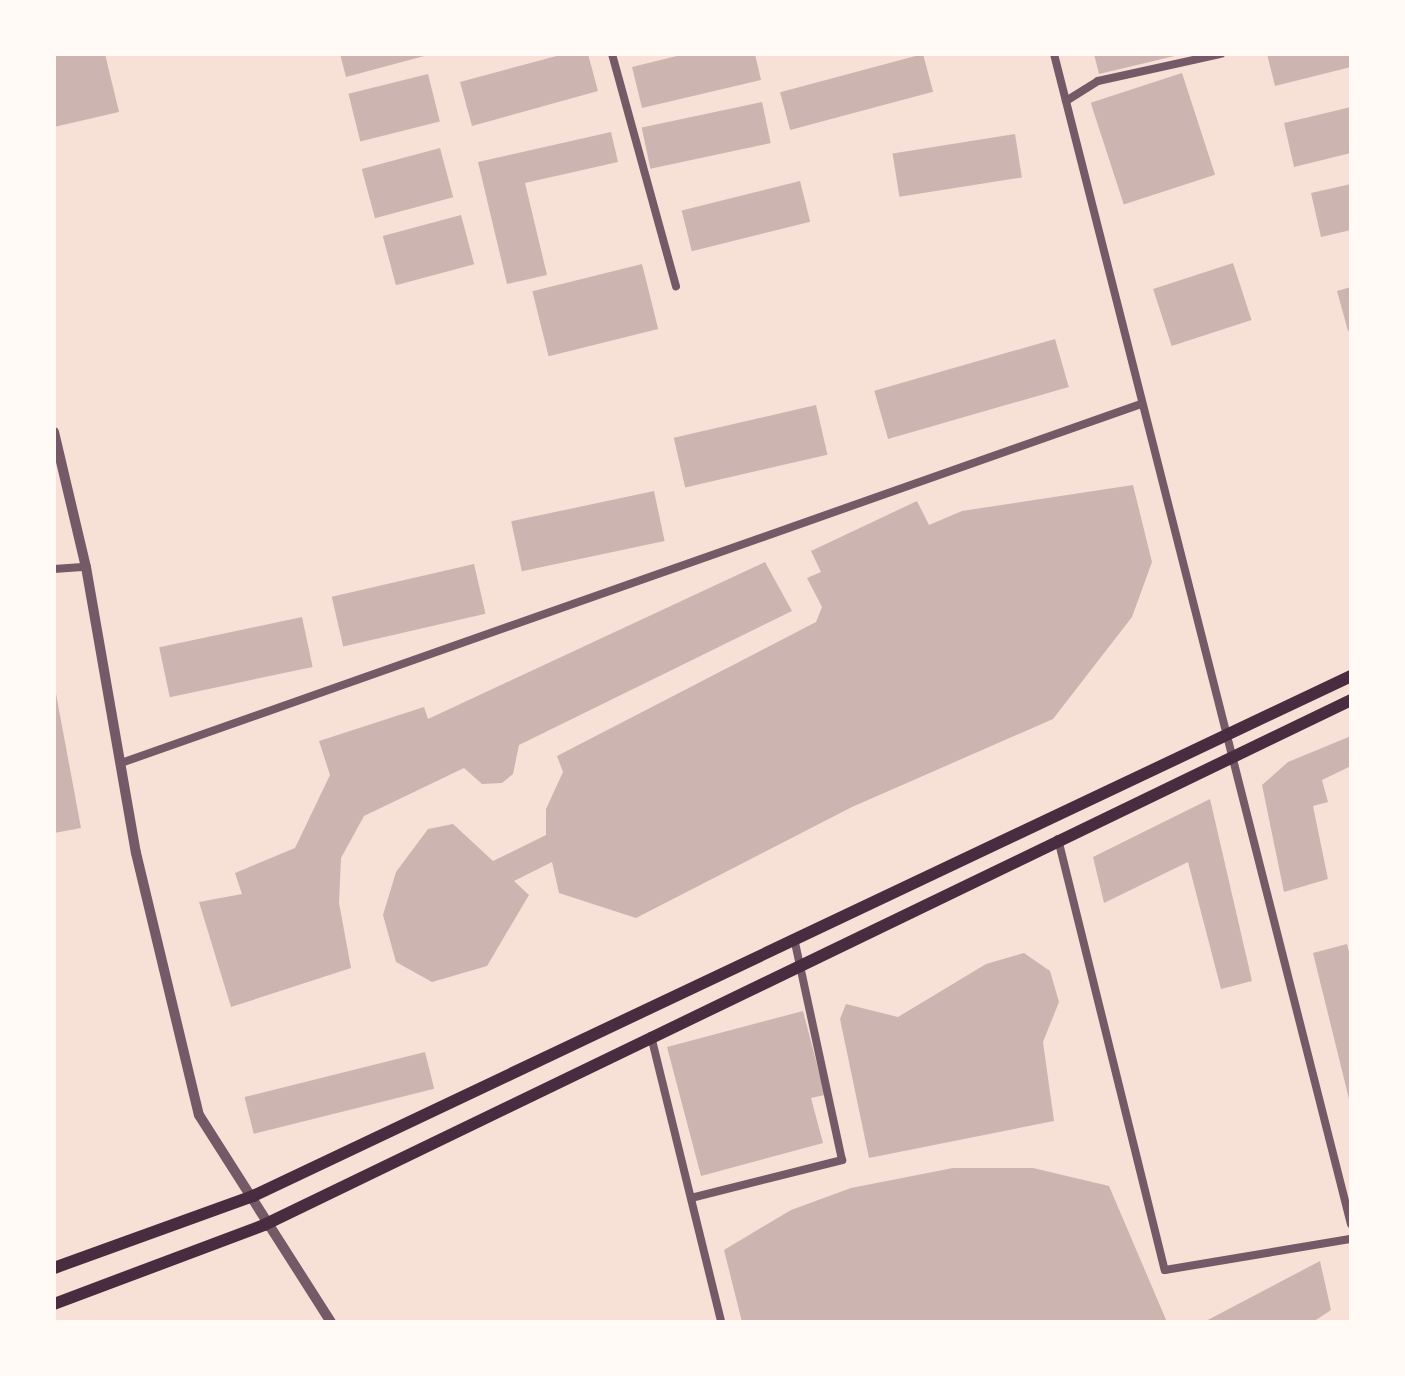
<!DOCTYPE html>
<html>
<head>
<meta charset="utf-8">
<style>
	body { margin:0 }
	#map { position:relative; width:1405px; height:1376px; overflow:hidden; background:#f7e1d7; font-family:"Fira Sans",sans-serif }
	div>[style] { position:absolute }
	.building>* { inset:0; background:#ccb4b1; transform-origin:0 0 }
	.minor>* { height:8px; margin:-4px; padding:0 4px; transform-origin:4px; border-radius:4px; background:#755966 }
	.tertiary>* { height:10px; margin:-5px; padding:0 5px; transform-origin:5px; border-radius:5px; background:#755966 }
	.primary>* { height:12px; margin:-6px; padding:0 6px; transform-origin:6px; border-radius:6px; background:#4a2c40 }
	span { translate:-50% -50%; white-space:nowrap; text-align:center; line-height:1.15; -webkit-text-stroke:8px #fffaf5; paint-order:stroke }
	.frame { position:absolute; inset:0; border:56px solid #fffaf5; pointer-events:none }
</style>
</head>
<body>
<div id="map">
	<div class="building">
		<i style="clip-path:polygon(54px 54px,105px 54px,119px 112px,54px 127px)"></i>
		<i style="clip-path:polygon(340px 54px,428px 54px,428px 55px,346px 77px)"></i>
		<i style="clip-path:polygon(564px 54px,588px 54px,598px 91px,472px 126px,460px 82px)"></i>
		<i style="clip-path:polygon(685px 54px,755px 54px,761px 80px,642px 108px,632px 67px)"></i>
		<i style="left:923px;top:54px;width:39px;height:148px;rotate:75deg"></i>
		<i style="clip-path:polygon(1094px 54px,1179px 54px,1179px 55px,1099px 74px)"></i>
		<i style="clip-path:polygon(1267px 54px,1351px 54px,1351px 67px,1275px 86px)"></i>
		<i style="left:1182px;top:73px;width:107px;height:96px;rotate:72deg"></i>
		<i style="left:428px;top:74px;width:49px;height:82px;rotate:76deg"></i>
		<i style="left:762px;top:102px;width:42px;height:123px;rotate:78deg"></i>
		<i style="clip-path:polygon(1351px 107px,1351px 153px,1294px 167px,1284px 123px)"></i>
		<i style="clip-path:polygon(611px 132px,618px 162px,525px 183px,547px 275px,507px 284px,478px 162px)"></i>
		<i style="left:1015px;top:134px;width:44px;height:124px;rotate:81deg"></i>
		<i style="left:440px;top:148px;width:51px;height:81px;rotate:75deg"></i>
		<i style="left:800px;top:181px;width:42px;height:122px;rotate:76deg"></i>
		<i style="clip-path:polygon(1351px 184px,1351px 230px,1321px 237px,1311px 193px)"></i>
		<i style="left:461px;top:215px;width:51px;height:81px;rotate:75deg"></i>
		<i style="left:1233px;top:263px;width:60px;height:84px;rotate:72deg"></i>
		<i style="left:642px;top:264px;width:67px;height:113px;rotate:76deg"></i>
		<i style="clip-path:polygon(1351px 287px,1351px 330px,1348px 331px,1337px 291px)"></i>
		<i style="left:1055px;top:339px;width:50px;height:188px;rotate:74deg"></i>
		<i style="left:816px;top:405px;width:51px;height:146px;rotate:77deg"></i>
		<i style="clip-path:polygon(1133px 485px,1152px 562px,1132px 617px,1053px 719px,852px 807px,636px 918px,559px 893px,552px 862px,514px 881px,529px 895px,487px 966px,432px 982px,396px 962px,383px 915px,396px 872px,428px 829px,453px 824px,493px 861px,546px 835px,546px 809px,563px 772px,557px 756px,816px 622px,822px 607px,807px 578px,821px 572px,811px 551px,917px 501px,929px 525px,962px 511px)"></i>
		<i style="left:654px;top:491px;width:51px;height:146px;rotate:78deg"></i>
		<i style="clip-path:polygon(765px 562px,792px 611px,519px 745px,513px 774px,502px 783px,482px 784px,464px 768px,364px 816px,341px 858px,339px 903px,351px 968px,231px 1007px,199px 902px,242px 894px,235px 873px,295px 848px,330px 775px,319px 741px,424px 707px,428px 719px)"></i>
		<i style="left:474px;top:564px;width:51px;height:146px;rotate:77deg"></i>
		<i style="left:302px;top:617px;width:51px;height:146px;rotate:78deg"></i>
		<i style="clip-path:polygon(54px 683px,81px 828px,54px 833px)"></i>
		<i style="clip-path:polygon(1351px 736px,1351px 766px,1322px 780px,1328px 802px,1313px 806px,1328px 879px,1284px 892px,1262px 785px,1288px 762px)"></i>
		<i style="clip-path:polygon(1210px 799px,1252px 981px,1221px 989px,1188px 862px,1104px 903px,1093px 857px)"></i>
		<i style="clip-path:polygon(1347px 944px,1351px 960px,1350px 1103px,1313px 953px)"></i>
		<i style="clip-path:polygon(1024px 953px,1050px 971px,1059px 1002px,1043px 1042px,1054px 1121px,869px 1158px,840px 1019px,846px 1004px,898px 1017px,986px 964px)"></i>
		<i style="clip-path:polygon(803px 1011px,825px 1095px,811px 1098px,823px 1143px,701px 1176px,667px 1047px)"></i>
		<i style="left:425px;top:1052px;width:38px;height:186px;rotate:76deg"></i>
		<i style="clip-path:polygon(953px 1168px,1033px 1168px,1109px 1186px,1167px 1322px,742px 1322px,724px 1250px,791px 1210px,851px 1188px)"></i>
		<i style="clip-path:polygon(1320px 1261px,1331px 1310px,1313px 1322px,1204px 1322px)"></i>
	</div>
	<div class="minor">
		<i style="left:612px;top:54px;width:241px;rotate:74.6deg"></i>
		<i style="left:1054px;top:54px;width:1207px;rotate:75.76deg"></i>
		<i style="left:1066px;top:101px;width:38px;rotate:-32deg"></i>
		<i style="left:1098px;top:81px;width:126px;rotate:-12.4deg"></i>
		<i style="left:54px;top:569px;width:32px;rotate:-4deg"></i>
		<i style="left:121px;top:763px;width:1081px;rotate:-19.39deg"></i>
		<i style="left:1058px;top:839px;width:444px;rotate:76.1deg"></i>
		<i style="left:1165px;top:1270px;width:189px;rotate:-9.5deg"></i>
		<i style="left:651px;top:1036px;width:294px;rotate:76.2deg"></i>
		<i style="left:691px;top:1198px;width:156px;rotate:-14.1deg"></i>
		<i style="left:842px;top:1160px;width:227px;rotate:-102.2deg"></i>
	</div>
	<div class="tertiary">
		<i style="left:54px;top:432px;width:139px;rotate:76.7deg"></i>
		<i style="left:86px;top:567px;width:290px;rotate:80.1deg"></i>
		<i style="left:136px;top:853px;width:269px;rotate:76.5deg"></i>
		<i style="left:199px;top:1115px;width:246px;rotate:57.5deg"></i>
	</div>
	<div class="primary">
		<i style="left:54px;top:1268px;width:212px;rotate:-19.9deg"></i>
		<i style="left:253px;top:1196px;width:1215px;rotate:-25.34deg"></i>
		<i style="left:54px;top:1304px;width:224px;rotate:-20.6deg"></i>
		<i style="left:264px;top:1225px;width:1207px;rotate:-25.78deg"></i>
	</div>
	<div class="frame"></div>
</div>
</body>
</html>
